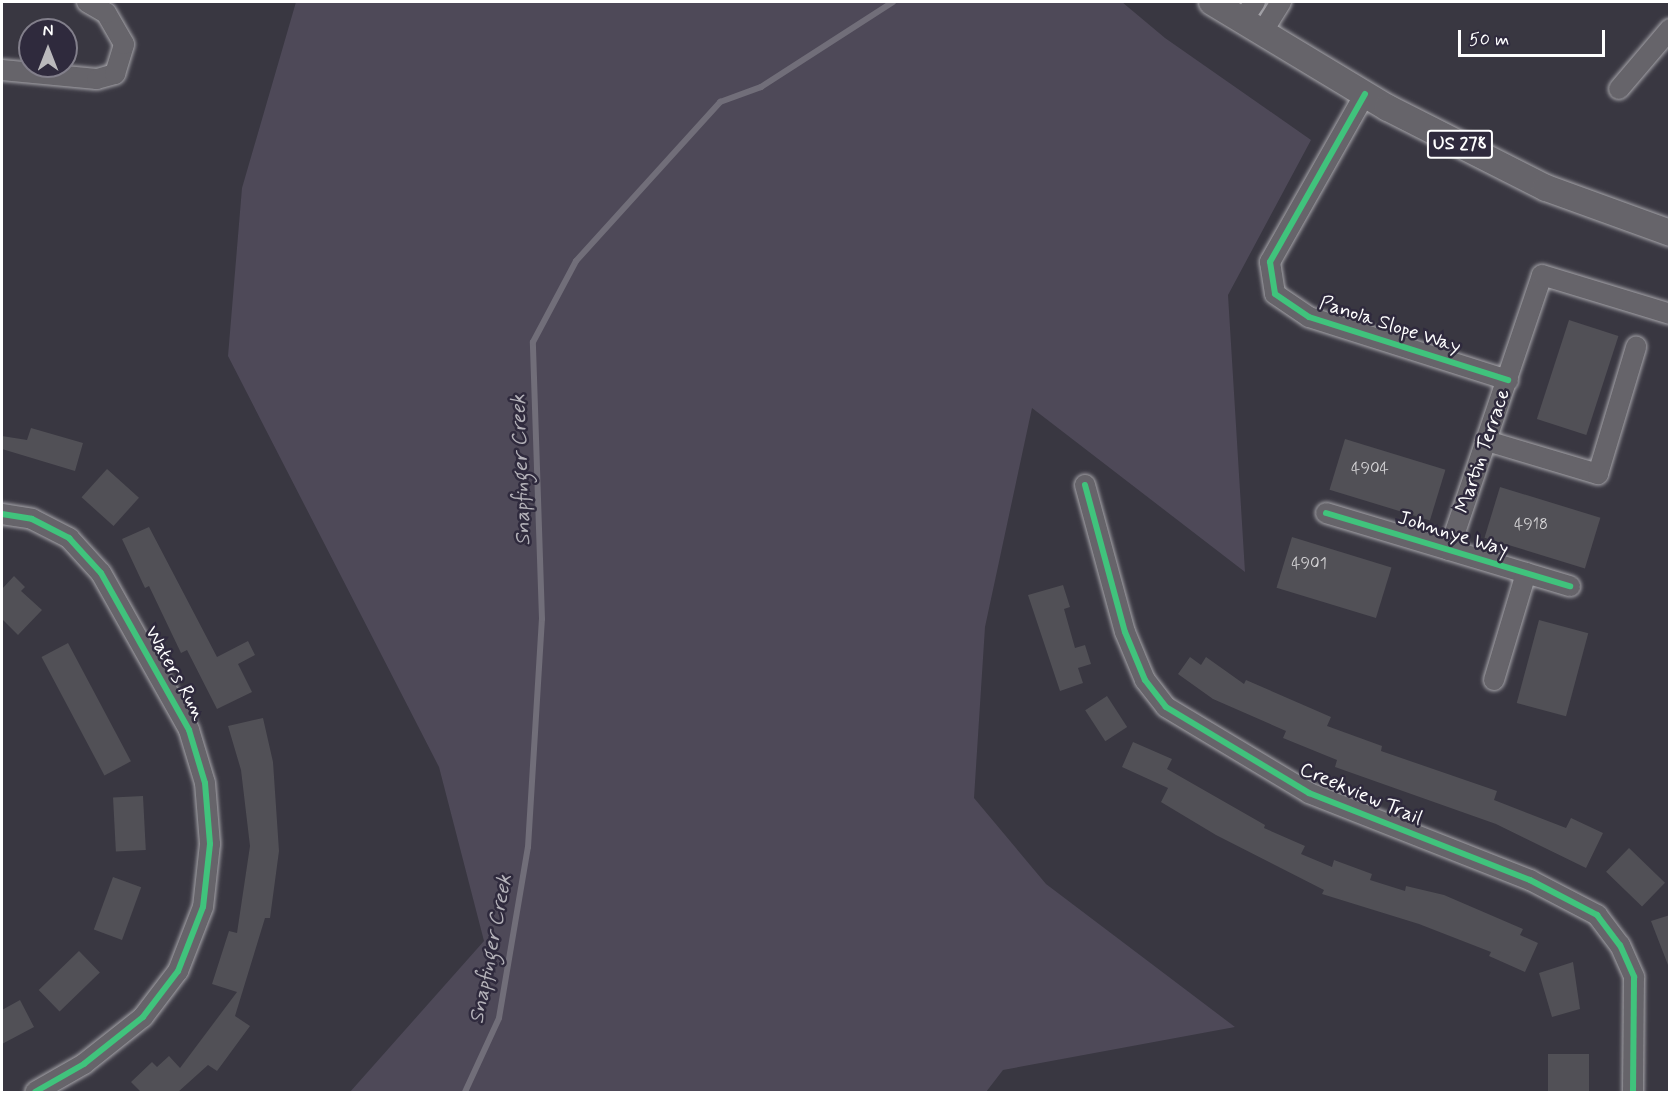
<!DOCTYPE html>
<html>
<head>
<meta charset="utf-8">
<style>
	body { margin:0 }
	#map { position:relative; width:1671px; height:1094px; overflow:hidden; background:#393741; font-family:Mynerve,sans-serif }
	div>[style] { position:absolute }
	.green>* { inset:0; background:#4e4958 }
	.stream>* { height:6px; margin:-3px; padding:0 3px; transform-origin:3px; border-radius:3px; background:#716e79 }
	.building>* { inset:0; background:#515056; transform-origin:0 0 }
	.roads { filter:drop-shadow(0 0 2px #a6a5aa) drop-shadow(0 0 2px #a6a5aa) }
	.minor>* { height:20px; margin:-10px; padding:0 10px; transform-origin:10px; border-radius:10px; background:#66646a }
	.major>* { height:26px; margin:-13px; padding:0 13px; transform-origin:13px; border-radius:13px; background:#66646a }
	.cycleway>* { height:6px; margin:-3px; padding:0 3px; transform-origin:3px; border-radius:3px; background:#40c37c }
	span { translate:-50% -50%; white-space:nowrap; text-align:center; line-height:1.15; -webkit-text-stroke:5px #2f2a3d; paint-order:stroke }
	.number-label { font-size:16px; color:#d4d3d5 }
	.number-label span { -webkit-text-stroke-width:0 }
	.shield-label span { padding:2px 4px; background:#2f2a3d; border:2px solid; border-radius:4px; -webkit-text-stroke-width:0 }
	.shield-label { font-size:18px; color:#fff; font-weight:700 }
	.street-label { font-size:20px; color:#fff }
	.water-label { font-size:21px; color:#b4b2b9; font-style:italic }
	.frame { position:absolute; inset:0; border:3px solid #fff; pointer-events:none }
	.north { position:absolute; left:18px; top:18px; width:60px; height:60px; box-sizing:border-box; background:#2f2a3d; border:2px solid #827f8b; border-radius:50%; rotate:0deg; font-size:16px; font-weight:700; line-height:24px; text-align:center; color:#fff }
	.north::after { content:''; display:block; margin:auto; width:21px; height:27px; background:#bab9bc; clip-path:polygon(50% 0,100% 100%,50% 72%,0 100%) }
	.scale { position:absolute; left:1458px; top:30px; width:147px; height:27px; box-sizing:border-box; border:3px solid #fff; border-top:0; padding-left:8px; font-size:18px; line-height:21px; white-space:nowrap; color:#fff; -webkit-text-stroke:4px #2f2a3d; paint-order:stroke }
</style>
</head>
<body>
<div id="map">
	<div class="green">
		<i style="clip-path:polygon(296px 2px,1122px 2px,1165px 38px,1311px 140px,1228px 295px,1245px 572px,1032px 408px,985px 627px,974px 798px,1046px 884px,1235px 1027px,1003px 1070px,986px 1092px,350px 1092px,484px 941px,439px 767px,228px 356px,242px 188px)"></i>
	</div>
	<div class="stream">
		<i style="left:465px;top:1092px;width:81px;rotate:-65.3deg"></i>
		<i style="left:499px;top:1018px;width:173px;rotate:-80.4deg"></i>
		<i style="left:528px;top:847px;width:228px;rotate:-86.5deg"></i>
		<i style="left:542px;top:619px;width:277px;rotate:-91.9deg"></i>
		<i style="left:533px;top:342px;width:92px;rotate:-62deg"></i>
		<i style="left:576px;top:261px;width:215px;rotate:-47.8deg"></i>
		<i style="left:720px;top:102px;width:44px;rotate:-20.1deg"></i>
		<i style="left:761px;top:87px;width:157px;rotate:-32.8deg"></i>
	</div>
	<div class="building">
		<i style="left:1569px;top:320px;width:52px;height:104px;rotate:18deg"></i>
		<i style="clip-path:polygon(31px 428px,83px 443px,75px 471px,2px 449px,2px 436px,27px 440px)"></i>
		<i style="left:1345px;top:439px;width:105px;height:53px;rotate:17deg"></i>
		<i style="left:107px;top:469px;width:43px;height:38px;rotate:42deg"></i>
		<i style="left:1500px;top:487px;width:105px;height:53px;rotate:17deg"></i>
		<i style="clip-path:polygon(149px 527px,217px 657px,248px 641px,255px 655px,238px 664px,252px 692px,217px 709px,187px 650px,181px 653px,149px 586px,145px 588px,122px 539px)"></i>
		<i style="left:1292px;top:537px;width:104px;height:53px;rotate:17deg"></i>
		<i style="clip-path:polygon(14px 576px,25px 587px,21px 591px,42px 610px,18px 635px,2px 619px,2px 589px)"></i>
		<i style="clip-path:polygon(1063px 585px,1070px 607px,1064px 609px,1075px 648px,1085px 645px,1091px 664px,1078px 668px,1083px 683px,1060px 691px,1028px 595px)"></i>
		<i style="left:1539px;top:620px;width:51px;height:86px;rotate:15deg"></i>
		<i style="left:68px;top:643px;width:134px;height:30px;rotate:62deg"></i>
		<i style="clip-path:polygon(1190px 657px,1201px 665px,1206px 657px,1244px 684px,1246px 680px,1331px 717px,1327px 726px,1382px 746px,1381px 751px,1497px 791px,1494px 800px,1566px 828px,1571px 818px,1603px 833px,1586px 868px,1496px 824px,1335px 767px,1337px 760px,1283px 738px,1286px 731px,1213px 699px,1178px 674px)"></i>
		<i style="left:1107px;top:696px;width:37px;height:26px;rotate:57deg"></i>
		<i style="clip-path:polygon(263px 718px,273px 762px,279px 851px,270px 918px,265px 918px,235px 1016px,250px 1026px,217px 1071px,208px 1065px,178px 1092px,141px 1092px,131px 1082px,152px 1062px,157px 1067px,169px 1056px,180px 1068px,237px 992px,212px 984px,229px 931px,237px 933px,250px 846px,241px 770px,228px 726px)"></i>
		<i style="clip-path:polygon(1133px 742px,1172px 759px,1167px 769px,1265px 825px,1264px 828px,1305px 846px,1301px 854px,1332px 867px,1334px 860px,1372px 874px,1370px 880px,1405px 891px,1406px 886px,1444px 895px,1523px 929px,1520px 935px,1538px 943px,1525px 972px,1489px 956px,1491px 952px,1419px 924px,1322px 894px,1324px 890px,1216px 835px,1161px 802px,1168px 788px,1122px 767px)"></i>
		<i style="left:143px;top:796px;width:54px;height:30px;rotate:87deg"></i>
		<i style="left:1629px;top:848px;width:50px;height:33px;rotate:44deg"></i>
		<i style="left:113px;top:877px;width:30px;height:56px;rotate:20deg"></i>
		<i style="clip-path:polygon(1670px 915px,1670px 965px,1668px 965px,1651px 921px)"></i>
		<i style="left:79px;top:951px;width:30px;height:56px;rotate:46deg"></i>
		<i style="clip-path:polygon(1573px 962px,1580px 1009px,1552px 1017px,1539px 973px)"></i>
		<i style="clip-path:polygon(20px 1000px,34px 1027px,2px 1044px,2px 1010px)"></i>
		<i style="left:1548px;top:1054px;width:41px;height:37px"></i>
	</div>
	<div class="roads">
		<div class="minor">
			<i style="left:1242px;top:21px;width:23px;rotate:-56deg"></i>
			<i style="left:1261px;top:34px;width:38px;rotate:-58deg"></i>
			<i style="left:2px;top:70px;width:95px;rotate:5.4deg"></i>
			<i style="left:97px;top:79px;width:19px;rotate:-16deg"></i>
			<i style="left:115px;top:74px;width:31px;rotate:-73deg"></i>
			<i style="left:124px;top:44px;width:36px;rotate:-120deg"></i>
			<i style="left:106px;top:13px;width:22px;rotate:-150deg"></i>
			<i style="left:1619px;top:89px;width:79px;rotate:-49.6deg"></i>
			<i style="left:1365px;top:94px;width:193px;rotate:119.5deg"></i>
			<i style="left:1270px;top:262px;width:32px;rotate:81deg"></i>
			<i style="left:1275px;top:294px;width:41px;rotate:34.1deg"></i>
			<i style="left:1309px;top:317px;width:209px;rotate:17.6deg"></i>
			<i style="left:1487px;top:441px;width:116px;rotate:16.6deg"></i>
			<i style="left:1598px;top:474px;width:133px;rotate:-73.3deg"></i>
			<i style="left:1085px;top:485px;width:152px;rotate:74.8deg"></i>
			<i style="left:1125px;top:632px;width:52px;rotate:67.4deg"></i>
			<i style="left:1145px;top:680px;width:34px;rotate:52deg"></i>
			<i style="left:1166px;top:707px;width:167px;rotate:31deg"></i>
			<i style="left:1309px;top:793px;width:238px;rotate:21.5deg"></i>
			<i style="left:1530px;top:880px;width:76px;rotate:27.6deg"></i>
			<i style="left:1597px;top:915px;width:38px;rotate:53deg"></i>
			<i style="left:1620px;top:945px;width:35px;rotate:66deg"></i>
			<i style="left:1634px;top:977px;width:115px;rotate:90.5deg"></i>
			<i style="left:1326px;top:513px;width:255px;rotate:16.7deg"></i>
			<i style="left:2px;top:514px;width:30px;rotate:9deg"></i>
			<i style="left:32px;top:519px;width:42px;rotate:27.2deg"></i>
			<i style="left:69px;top:538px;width:47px;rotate:47.6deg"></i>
			<i style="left:101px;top:573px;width:180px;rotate:60.7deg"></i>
			<i style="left:189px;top:730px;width:55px;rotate:73.2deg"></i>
			<i style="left:205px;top:783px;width:61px;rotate:85.3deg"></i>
			<i style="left:210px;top:844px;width:63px;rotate:96.3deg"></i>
			<i style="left:203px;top:907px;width:69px;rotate:111.3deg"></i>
			<i style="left:178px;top:971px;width:58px;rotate:127.3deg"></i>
			<i style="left:143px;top:1017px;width:75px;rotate:141.5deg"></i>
			<i style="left:84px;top:1064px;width:56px;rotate:150.3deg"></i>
			<i style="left:1449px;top:550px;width:290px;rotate:-71.3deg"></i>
			<i style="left:1542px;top:275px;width:134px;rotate:16.9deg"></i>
			<i style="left:1494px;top:680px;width:112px;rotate:-73.3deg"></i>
		</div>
		<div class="major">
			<i style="left:1212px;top:2px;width:205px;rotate:31.1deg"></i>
			<i style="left:1388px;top:108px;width:177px;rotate:26.9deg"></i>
			<i style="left:1546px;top:188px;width:132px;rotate:19.9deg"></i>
		</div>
	</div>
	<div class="cycleway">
		<i style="left:1365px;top:94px;width:193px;rotate:119.5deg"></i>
		<i style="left:1270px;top:262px;width:32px;rotate:81deg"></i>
		<i style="left:1275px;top:294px;width:41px;rotate:34.1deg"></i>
		<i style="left:1309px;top:317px;width:209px;rotate:17.6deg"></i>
		<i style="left:1085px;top:485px;width:152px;rotate:74.8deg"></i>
		<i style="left:1125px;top:632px;width:52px;rotate:67.4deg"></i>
		<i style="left:1145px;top:680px;width:34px;rotate:52deg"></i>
		<i style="left:1166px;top:707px;width:167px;rotate:31deg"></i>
		<i style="left:1309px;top:793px;width:238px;rotate:21.5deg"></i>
		<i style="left:1530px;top:880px;width:76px;rotate:27.6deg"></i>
		<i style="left:1597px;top:915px;width:38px;rotate:53deg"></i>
		<i style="left:1620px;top:945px;width:35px;rotate:66deg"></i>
		<i style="left:1634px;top:977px;width:115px;rotate:90.5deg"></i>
		<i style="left:1326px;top:513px;width:255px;rotate:16.7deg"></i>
		<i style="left:2px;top:514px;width:30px;rotate:9deg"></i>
		<i style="left:32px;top:519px;width:42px;rotate:27.2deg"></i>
		<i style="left:69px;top:538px;width:47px;rotate:47.6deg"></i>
		<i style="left:101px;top:573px;width:180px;rotate:60.7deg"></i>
		<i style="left:189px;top:730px;width:55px;rotate:73.2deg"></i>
		<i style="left:205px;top:783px;width:61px;rotate:85.3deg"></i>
		<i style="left:210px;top:844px;width:63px;rotate:96.3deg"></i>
		<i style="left:203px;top:907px;width:69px;rotate:111.3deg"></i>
		<i style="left:178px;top:971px;width:58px;rotate:127.3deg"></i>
		<i style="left:143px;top:1017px;width:75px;rotate:141.5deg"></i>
		<i style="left:84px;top:1064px;width:56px;rotate:150.3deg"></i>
	</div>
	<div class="number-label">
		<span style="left:1370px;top:469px">4904</span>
		<span style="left:1531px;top:525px">4918</span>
		<span style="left:1309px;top:564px">4901</span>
	</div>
	<div class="shield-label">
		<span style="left:1460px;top:144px">US 278</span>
	</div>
	<div class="street-label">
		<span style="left:1390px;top:325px;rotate:18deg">Panola Slope Way</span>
		<span style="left:1483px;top:451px;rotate:-71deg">Martin Terrace</span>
		<span style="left:1453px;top:534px;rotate:17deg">Johnnye Way</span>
		<span style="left:175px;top:673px;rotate:61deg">Waters Run</span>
		<span style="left:1361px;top:794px;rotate:23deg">Creekview Trail</span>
	</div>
	<div class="water-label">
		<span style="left:521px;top:470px;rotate:-92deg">Snapfinger Creek</span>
		<span style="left:491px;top:949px;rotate:-79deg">Snapfinger Creek</span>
	</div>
	<div class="frame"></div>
	<div class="north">N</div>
	<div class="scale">50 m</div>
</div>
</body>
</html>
